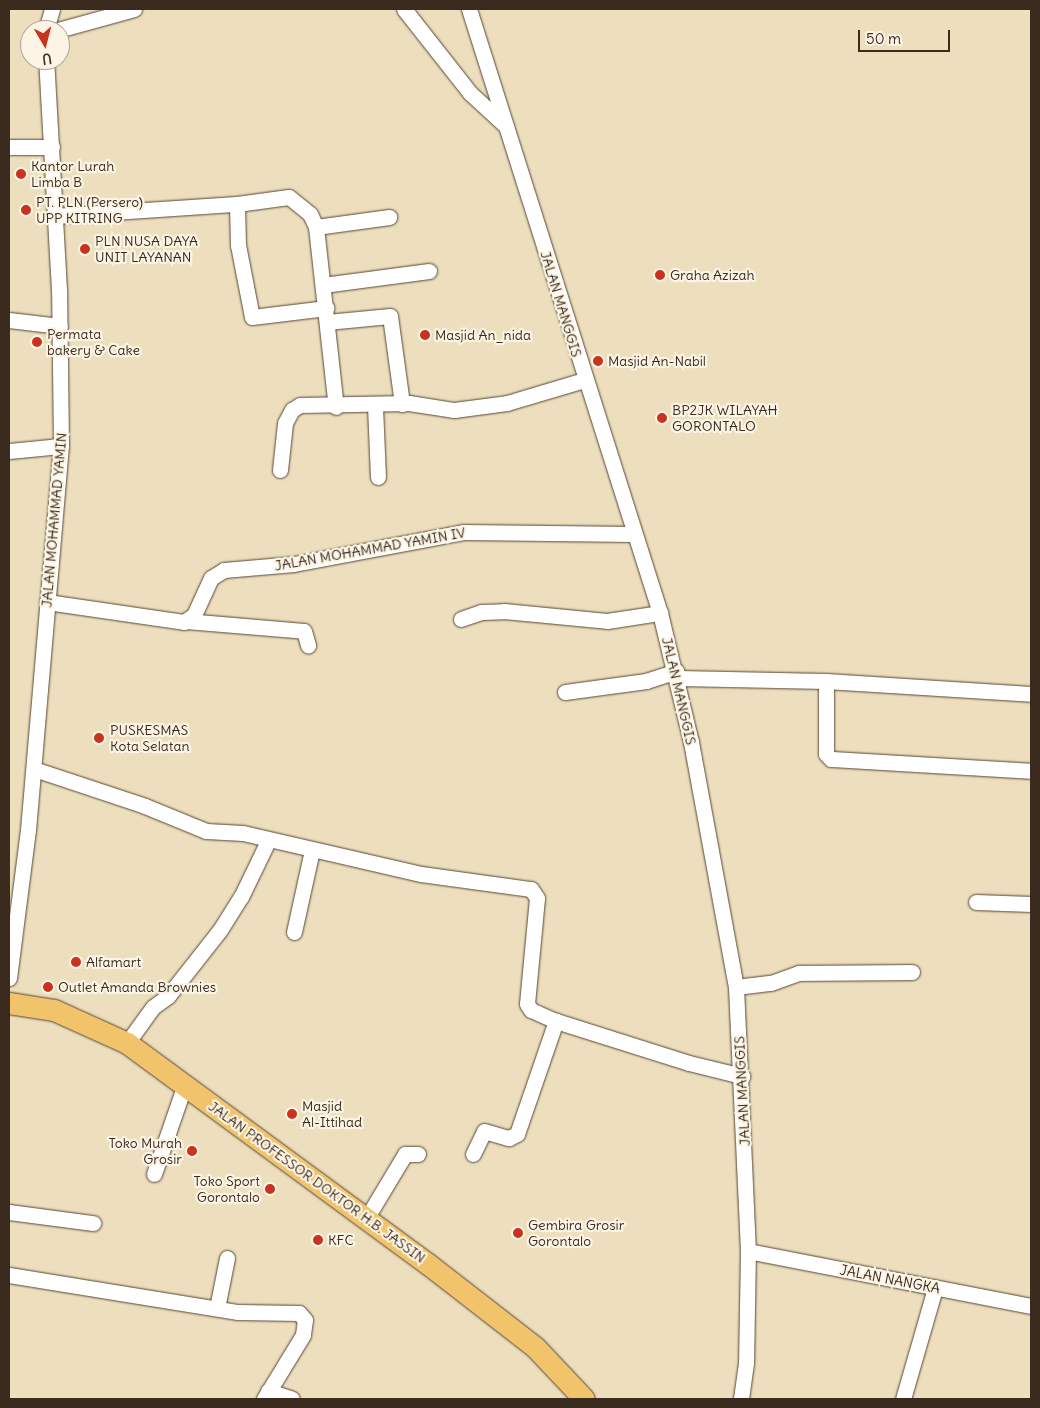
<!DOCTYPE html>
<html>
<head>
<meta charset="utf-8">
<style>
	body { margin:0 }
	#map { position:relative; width:1040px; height:1408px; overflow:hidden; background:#eddfbd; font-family:Delius,sans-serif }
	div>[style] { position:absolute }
	.roads { filter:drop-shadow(0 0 1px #564536) drop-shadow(0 0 1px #564536) }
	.minor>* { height:15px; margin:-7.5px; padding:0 7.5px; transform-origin:7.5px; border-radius:7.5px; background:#fff }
	.highway>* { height:21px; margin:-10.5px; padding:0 10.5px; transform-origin:10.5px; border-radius:10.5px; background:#f1c36a }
	.dots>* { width:14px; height:14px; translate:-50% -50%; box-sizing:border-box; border:2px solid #fcf5e5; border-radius:50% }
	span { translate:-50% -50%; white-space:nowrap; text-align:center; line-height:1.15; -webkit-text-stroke:4.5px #fcf5e5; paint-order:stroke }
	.poi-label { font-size:14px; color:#3b2a1e }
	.left { translate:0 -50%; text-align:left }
	.right { translate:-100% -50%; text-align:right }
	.street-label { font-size:14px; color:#3b2a1e }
	.frame { position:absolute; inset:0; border:10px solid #3b2a1e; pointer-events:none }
	.north { position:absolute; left:20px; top:20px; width:50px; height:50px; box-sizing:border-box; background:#fcf5e5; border:1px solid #afa495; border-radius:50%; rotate:172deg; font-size:14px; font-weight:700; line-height:20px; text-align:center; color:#3b2a1e }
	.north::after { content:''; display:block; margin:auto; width:18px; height:22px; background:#c8321e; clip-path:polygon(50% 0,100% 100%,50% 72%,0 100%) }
	.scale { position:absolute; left:858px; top:30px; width:92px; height:22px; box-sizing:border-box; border:2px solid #3b2a1e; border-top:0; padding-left:6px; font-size:15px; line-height:18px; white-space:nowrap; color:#3b2a1e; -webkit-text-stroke:4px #fcf5e5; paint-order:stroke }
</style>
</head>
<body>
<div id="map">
	<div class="roads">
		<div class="minor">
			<i style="left:404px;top:9px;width:107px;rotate:51.8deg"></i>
			<i style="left:470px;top:93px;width:49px;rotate:42.5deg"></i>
			<i style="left:469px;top:9px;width:633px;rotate:72.45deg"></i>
			<i style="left:660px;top:613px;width:133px;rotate:76.5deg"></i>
			<i style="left:691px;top:742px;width:249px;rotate:79.6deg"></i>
			<i style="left:736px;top:987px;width:264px;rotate:87.4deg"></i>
			<i style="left:748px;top:1251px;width:112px;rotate:91deg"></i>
			<i style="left:746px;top:1363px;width:36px;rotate:98deg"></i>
			<i style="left:46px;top:30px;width:22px;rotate:-74deg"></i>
			<i style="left:58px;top:30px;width:79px;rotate:-15.4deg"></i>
			<i style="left:9px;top:147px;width:43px"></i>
			<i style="left:237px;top:204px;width:41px;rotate:88.6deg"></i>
			<i style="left:238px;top:245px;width:73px;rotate:79deg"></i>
			<i style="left:252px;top:317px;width:75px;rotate:-6.9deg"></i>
			<i style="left:54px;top:216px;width:183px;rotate:-3.8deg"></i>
			<i style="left:237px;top:204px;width:52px;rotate:-7.7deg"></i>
			<i style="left:289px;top:197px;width:27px;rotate:39deg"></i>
			<i style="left:310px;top:214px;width:14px;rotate:65deg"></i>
			<i style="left:316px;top:227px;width:74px;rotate:-7.8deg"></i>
			<i style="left:316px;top:227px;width:181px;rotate:83.7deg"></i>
			<i style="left:323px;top:285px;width:107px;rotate:-7.5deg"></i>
			<i style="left:9px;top:320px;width:51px;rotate:6.7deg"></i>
			<i style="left:327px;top:322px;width:63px;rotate:-5.4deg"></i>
			<i style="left:390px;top:316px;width:89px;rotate:82.2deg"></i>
			<i style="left:375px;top:406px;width:71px;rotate:87.6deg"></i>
			<i style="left:9px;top:451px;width:52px;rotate:-5.5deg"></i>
			<i style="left:280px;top:470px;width:47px;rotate:-83.9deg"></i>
			<i style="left:285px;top:423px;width:15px;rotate:-62deg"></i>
			<i style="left:292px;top:410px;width:9px;rotate:-32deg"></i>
			<i style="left:300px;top:405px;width:109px;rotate:-1.1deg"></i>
			<i style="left:409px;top:403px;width:46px;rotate:8.8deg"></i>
			<i style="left:454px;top:410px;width:53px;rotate:-7.5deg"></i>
			<i style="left:507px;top:403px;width:80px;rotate:-16.6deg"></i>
			<i style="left:47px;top:602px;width:138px;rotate:8.3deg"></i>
			<i style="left:184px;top:622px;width:12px;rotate:-35deg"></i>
			<i style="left:194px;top:615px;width:41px;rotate:-65.3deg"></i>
			<i style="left:211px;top:578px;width:15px;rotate:-32deg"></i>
			<i style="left:224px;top:570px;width:70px;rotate:-4.9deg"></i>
			<i style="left:294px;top:564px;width:172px;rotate:-10.7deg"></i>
			<i style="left:463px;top:532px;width:171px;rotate:0.7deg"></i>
			<i style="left:461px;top:619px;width:21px;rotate:-19deg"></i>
			<i style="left:481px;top:612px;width:23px;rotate:-2deg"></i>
			<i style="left:504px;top:611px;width:103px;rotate:5.5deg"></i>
			<i style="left:607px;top:621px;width:54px;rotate:-8.6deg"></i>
			<i style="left:186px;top:621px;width:118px;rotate:4.8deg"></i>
			<i style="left:304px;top:631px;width:15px;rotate:74deg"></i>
			<i style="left:678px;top:678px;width:148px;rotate:1.2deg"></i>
			<i style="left:826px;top:681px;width:205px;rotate:3.6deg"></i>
			<i style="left:826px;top:681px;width:73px;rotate:90deg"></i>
			<i style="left:826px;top:754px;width:7px;rotate:45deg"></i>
			<i style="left:831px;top:759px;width:200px;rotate:3.4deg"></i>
			<i style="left:565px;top:692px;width:82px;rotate:-7.7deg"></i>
			<i style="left:646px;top:681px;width:32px;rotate:-18deg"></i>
			<i style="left:34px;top:769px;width:117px;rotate:18.4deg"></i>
			<i style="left:145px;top:806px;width:66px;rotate:22.3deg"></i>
			<i style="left:206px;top:831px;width:37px;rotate:3deg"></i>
			<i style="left:243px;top:833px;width:183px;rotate:13deg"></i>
			<i style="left:421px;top:874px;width:111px;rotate:7.8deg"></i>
			<i style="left:531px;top:889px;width:11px;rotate:56deg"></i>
			<i style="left:537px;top:898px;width:106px;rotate:95.4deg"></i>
			<i style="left:527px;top:1004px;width:7px;rotate:56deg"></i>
			<i style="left:531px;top:1010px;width:27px;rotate:24deg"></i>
			<i style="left:556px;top:1021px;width:139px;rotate:17.5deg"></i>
			<i style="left:689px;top:1063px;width:55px;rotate:13.8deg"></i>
			<i style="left:976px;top:902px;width:55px;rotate:2.1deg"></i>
			<i style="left:294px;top:932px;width:84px;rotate:-77.6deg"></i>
			<i style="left:9px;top:978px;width:149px;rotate:-82.7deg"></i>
			<i style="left:28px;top:830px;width:385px;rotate:-85.1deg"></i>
			<i style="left:61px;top:446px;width:156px;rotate:-90.7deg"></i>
			<i style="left:59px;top:290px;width:230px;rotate:-93.2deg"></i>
			<i style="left:736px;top:987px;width:35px;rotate:-7deg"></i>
			<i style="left:771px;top:983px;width:30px;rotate:-20deg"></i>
			<i style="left:799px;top:973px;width:113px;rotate:-0.5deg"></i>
			<i style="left:127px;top:1043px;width:44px;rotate:-54.2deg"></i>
			<i style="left:153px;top:1007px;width:19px;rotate:-36deg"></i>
			<i style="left:168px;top:996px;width:84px;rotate:-51.8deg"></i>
			<i style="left:220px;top:930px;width:39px;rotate:-58deg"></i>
			<i style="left:241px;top:897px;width:62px;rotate:-64.3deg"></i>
			<i style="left:473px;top:1154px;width:25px;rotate:-64deg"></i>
			<i style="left:484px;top:1131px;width:26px;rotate:16deg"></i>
			<i style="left:509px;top:1138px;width:9px;rotate:-27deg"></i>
			<i style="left:517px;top:1134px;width:120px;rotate:-71deg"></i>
			<i style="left:154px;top:1174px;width:95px;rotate:-71deg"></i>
			<i style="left:9px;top:1212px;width:85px;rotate:7.5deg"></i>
			<i style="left:366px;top:1219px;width:76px;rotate:-59deg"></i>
			<i style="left:405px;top:1154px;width:13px"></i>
			<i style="left:748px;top:1251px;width:288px;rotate:11deg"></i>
			<i style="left:9px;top:1275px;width:232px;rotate:9.2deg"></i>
			<i style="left:238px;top:1312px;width:61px;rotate:0.9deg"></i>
			<i style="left:299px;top:1313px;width:9px;rotate:49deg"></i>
			<i style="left:305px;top:1320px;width:15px;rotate:98deg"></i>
			<i style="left:303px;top:1335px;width:75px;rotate:121.4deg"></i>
			<i style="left:217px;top:1308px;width:51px;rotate:-78.7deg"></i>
			<i style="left:268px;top:1391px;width:25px;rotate:18deg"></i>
			<i style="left:903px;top:1399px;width:116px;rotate:-73.9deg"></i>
		</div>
		<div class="highway">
			<i style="left:9px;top:1003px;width:46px;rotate:8.8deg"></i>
			<i style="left:54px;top:1010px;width:80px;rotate:24.3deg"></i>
			<i style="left:127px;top:1043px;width:373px;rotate:36.3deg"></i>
			<i style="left:428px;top:1264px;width:135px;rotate:37.8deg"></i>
			<i style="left:535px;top:1347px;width:71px;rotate:46.7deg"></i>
		</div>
	</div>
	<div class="dots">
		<i style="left:21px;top:174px;background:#c8321e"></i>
		<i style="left:26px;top:210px;background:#c8321e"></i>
		<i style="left:85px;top:249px;background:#c8321e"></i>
		<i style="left:660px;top:275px;background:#c8321e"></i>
		<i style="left:425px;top:335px;background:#c8321e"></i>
		<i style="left:37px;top:342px;background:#c8321e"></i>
		<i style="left:598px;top:361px;background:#c8321e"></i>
		<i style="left:662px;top:418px;background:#c8321e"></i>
		<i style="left:99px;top:738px;background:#c8321e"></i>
		<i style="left:76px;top:962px;background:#c8321e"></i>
		<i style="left:48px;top:987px;background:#c8321e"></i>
		<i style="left:292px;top:1114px;background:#c8321e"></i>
		<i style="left:192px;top:1151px;background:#c8321e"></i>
		<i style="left:270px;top:1189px;background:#c8321e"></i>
		<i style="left:518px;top:1233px;background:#c8321e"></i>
		<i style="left:318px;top:1240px;background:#c8321e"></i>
	</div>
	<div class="poi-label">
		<span class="left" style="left:31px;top:174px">Kantor Lurah<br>Limba B</span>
		<span class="left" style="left:36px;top:210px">PT. PLN (Persero)<br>UPP KITRING</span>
		<span class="left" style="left:95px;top:249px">PLN NUSA DAYA<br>UNIT LAYANAN</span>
		<span class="left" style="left:670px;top:275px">Graha Azizah</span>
		<span class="left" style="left:47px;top:342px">Permata<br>bakery &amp; Cake</span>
		<span class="left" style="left:435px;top:335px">Masjid An_nida</span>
		<span class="left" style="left:608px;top:361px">Masjid An-Nabil</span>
		<span class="left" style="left:672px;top:418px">BP2JK WILAYAH<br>GORONTALO</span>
		<span class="left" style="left:110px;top:738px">PUSKESMAS<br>Kota Selatan</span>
		<span class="left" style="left:86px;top:962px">Alfamart</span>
		<span class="left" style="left:58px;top:987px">Outlet Amanda Brownies</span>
		<span class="left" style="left:302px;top:1114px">Masjid<br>Al-Ittihad</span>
		<span class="right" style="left:182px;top:1151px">Toko Murah<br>Grosir</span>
		<span class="right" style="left:260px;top:1189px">Toko Sport<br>Gorontalo</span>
		<span class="left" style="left:528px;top:1233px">Gembira Grosir<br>Gorontalo</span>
		<span class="left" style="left:328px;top:1240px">KFC</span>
	</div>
	<div class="street-label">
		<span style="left:561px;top:304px;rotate:73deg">JALAN MANGGIS</span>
		<span style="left:54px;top:520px;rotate:-85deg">JALAN MOHAMMAD YAMIN</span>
		<span style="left:370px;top:549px;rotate:-10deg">JALAN MOHAMMAD YAMIN IV</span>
		<span style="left:679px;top:691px;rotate:77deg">JALAN MANGGIS</span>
		<span style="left:742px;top:1091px;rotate:-93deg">JALAN MANGGIS</span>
		<span style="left:317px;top:1182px;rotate:36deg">JALAN PROFESSOR DOKTOR H.B. JASSIN</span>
		<span style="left:890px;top:1279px;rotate:11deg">JALAN NANGKA</span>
	</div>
	<div class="frame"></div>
	<div class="north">U</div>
	<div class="scale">50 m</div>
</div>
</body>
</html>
